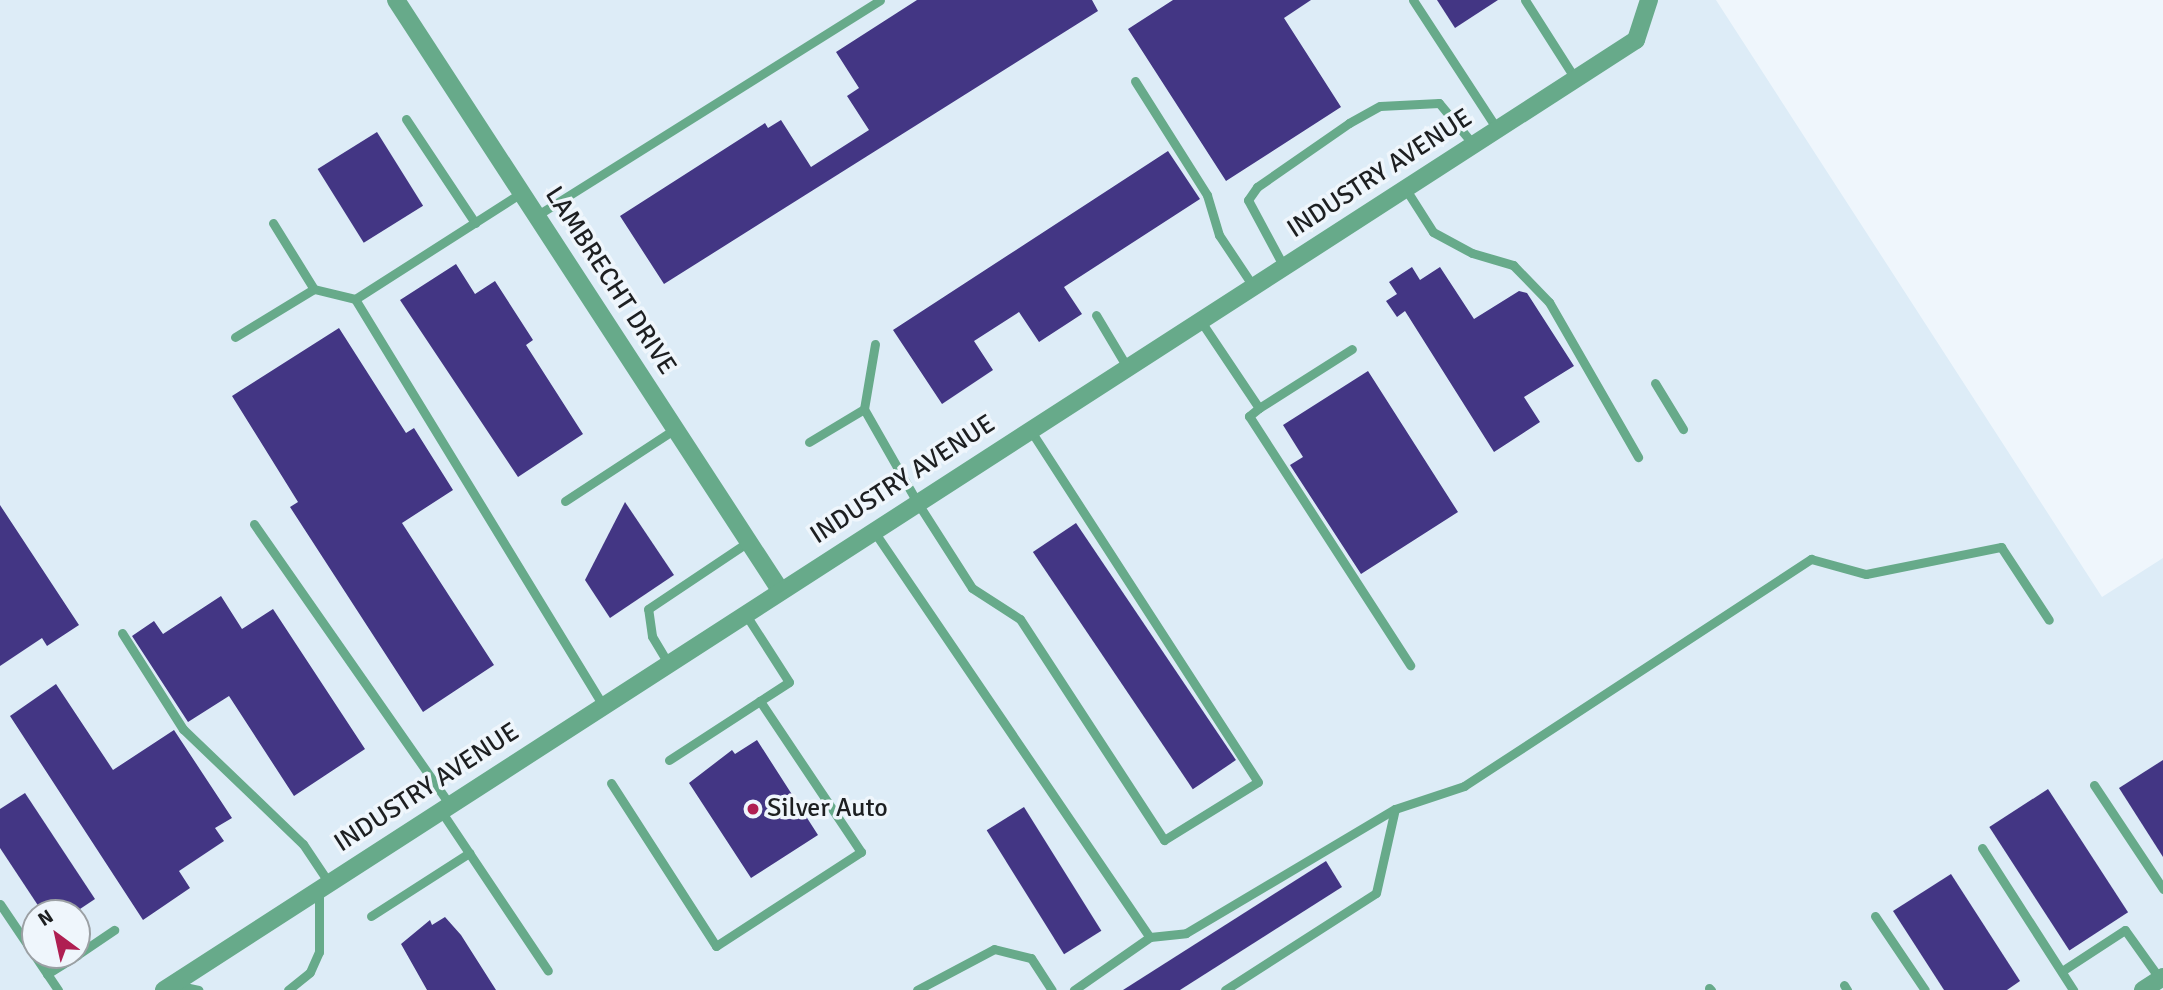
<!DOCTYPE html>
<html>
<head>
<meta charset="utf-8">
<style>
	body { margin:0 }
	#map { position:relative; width:2163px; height:990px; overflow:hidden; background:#eff6fc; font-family:Signika,sans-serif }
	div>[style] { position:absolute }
	.built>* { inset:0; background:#ddecf7 }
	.building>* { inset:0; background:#433684; transform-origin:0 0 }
	.lane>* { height:9px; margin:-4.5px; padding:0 4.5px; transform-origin:4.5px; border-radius:4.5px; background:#67aa8a }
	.street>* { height:18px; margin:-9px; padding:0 9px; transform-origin:9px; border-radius:9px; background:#67aa8a }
	.dots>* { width:19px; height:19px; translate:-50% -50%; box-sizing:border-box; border:4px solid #eff6fc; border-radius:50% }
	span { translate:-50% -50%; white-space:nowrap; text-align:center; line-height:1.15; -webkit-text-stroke:7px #eff6fc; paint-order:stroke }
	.street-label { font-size:26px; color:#1d1f21 }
	.poi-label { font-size:26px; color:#1d1f21 }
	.left { translate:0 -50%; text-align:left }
	.north { position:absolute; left:21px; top:899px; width:70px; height:70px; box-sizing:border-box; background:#eff6fc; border:2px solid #9ba0a4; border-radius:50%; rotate:327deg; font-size:19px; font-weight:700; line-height:28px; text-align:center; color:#1d1f21 }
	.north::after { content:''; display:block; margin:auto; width:24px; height:32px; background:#af1f52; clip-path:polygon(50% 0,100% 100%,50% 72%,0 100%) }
</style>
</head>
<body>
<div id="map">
	<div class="built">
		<i style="clip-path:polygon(evenodd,0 0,1716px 0,2102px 597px,2163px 558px,2163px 990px,0 990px,0 0,35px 913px,77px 913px,77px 955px,35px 955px,35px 913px)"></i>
	</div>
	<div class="building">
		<i style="clip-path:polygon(917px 0,1092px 0,1098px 11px,664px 284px,620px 216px,765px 123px,768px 128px,781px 120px,811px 167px,869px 130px,847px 96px,859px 88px,836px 52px)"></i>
		<i style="clip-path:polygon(1173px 0,1311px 0,1284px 18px,1341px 107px,1226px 181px,1128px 29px)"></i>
		<i style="clip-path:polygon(1437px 0,1498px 0,1455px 28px)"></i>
		<i style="left:377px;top:132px;width:87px;height:70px;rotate:58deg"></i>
		<i style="clip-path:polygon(1168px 151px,1200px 199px,1064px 287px,1082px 314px,1039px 342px,1019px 312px,974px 341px,993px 370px,942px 404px,893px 330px)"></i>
		<i style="clip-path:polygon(456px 264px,475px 294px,495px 281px,533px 340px,526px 345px,583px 434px,518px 477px,400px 300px)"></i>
		<i style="clip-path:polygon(1412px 267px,1420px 280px,1440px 267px,1474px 319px,1519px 291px,1527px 293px,1574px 366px,1524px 397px,1540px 422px,1494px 452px,1405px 311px,1397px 317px,1386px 301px,1397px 294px,1389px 282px)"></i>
		<i style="clip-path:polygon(339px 328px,406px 433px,414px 428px,453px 490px,402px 523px,494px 665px,423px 712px,290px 507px,298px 502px,232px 396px)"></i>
		<i style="clip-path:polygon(1368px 371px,1458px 512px,1361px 574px,1290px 465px,1303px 457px,1283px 425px)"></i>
		<i style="clip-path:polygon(625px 502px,674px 575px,610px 618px,585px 580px)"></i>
		<i style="clip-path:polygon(0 505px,79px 625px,47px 646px,42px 638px,0 666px)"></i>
		<i style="left:1076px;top:523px;width:286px;height:52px;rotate:56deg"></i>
		<i style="clip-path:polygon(221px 596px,242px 629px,273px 609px,365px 749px,294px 796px,229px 696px,188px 722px,132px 636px,154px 621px,163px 634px)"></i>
		<i style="clip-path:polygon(56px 684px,113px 770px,174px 730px,232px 818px,215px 828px,224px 841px,179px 871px,190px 888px,143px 920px,10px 716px)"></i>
		<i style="clip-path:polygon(757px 740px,818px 835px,751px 878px,689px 783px,732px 750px,735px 754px)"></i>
		<i style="clip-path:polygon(2163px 760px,2163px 857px,2119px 788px)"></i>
		<i style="left:2048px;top:789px;width:147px;height:70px;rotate:57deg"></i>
		<i style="clip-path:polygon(25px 793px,95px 899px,74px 913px,43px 913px,0 848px,0 809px)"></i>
		<i style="left:1024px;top:807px;width:146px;height:44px;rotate:58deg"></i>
		<i style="clip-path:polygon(1326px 861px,1342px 887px,1180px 990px,1123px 990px)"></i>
		<i style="clip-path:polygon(1951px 874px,2020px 981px,2007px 990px,1944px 990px,1893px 911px)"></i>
		<i style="clip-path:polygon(445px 917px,461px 935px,496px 990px,427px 990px,401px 944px,430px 920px,432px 925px)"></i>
	</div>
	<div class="lane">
		<i style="left:1413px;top:0;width:154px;rotate:56.9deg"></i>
		<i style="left:1525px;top:0;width:95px;rotate:57.5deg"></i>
		<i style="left:1135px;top:81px;width:135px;rotate:57.7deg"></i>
		<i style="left:1207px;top:195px;width:42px;rotate:73.3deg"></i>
		<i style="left:1219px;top:235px;width:61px;rotate:56.3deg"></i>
		<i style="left:406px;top:119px;width:125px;rotate:56.4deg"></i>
		<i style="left:1405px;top:188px;width:52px;rotate:57.5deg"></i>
		<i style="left:1433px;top:232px;width:44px;rotate:28.3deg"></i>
		<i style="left:1472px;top:253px;width:43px;rotate:16.3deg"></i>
		<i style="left:1513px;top:265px;width:52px;rotate:45.8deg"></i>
		<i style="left:1549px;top:302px;width:179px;rotate:60.1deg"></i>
		<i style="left:521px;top:193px;width:197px;rotate:147.4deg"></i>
		<i style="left:355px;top:299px;width:476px;rotate:58.6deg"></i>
		<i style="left:536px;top:216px;width:406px;rotate:-32.1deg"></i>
		<i style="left:273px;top:223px;width:78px;rotate:58.2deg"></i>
		<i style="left:1284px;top:267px;width:76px;rotate:-118.2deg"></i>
		<i style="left:1248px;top:200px;width:16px;rotate:-55deg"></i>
		<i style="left:1257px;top:187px;width:112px;rotate:-34.8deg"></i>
		<i style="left:1349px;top:123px;width:35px;rotate:-29deg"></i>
		<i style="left:1380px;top:106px;width:59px;rotate:-2.9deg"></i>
		<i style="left:1439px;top:103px;width:53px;rotate:50.3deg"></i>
		<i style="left:1096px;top:315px;width:61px;rotate:59.2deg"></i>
		<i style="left:1200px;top:320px;width:106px;rotate:56.2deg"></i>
		<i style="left:1259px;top:408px;width:110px;rotate:-32.4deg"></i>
		<i style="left:235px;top:337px;width:92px;rotate:-31.3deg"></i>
		<i style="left:314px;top:289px;width:42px;rotate:13.7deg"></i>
		<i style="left:875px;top:344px;width:66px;rotate:99.6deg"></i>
		<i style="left:864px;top:409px;width:107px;rotate:60.3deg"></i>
		<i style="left:917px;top:502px;width:102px;rotate:57.4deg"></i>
		<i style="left:972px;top:588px;width:57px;rotate:32.9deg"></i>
		<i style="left:1020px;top:619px;width:264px;rotate:56.9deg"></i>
		<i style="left:1164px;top:840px;width:110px;rotate:-31.7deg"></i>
		<i style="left:1258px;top:782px;width:420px;rotate:-122.9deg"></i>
		<i style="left:1655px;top:383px;width:54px;rotate:58.7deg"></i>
		<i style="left:1259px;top:408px;width:13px;rotate:141deg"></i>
		<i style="left:1249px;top:416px;width:297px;rotate:57.1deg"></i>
		<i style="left:809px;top:442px;width:64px;rotate:-31deg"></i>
		<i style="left:565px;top:501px;width:131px;rotate:-33.2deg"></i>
		<i style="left:254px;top:524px;width:343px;rotate:55.1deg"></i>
		<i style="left:873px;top:530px;width:492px;rotate:55.8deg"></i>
		<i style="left:1150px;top:937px;width:93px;rotate:145.1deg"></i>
		<i style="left:122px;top:633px;width:114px;rotate:57.6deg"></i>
		<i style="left:183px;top:729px;width:166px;rotate:43.8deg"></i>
		<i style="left:303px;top:844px;width:47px;rotate:56.3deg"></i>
		<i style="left:668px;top:663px;width:31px;rotate:-121deg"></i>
		<i style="left:652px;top:636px;width:27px;rotate:-98deg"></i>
		<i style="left:648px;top:609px;width:120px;rotate:-33.8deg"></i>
		<i style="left:669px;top:760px;width:143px;rotate:-33deg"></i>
		<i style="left:789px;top:682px;width:80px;rotate:-122.7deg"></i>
		<i style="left:611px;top:783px;width:194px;rotate:57.2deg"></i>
		<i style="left:716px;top:946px;width:173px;rotate:-33deg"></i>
		<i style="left:861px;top:852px;width:182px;rotate:-123.8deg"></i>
		<i style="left:2094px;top:785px;width:125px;rotate:56.4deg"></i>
		<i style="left:441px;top:811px;width:192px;rotate:56.2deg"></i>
		<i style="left:1982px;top:848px;width:169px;rotate:57.3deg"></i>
		<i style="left:0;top:904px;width:104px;rotate:56deg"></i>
		<i style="left:371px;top:916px;width:117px;rotate:-32.7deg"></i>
		<i style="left:1875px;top:916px;width:89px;rotate:56deg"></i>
		<i style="left:1150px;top:937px;width:36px;rotate:-6deg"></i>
		<i style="left:1186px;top:933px;width:243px;rotate:-30.7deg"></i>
		<i style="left:1395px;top:809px;width:73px;rotate:-18.4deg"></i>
		<i style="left:1464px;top:786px;width:415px;rotate:-33.2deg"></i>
		<i style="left:1811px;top:559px;width:57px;rotate:15.3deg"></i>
		<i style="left:1866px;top:574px;width:138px;rotate:-11.3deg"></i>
		<i style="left:2001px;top:547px;width:87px;rotate:56.7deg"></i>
		<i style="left:77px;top:955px;width:45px;rotate:-34deg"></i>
		<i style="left:2062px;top:971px;width:75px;rotate:-33.1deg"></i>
		<i style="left:2125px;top:930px;width:60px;rotate:54.5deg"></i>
		<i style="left:47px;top:974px;width:36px;rotate:-32deg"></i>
		<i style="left:175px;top:985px;width:24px;rotate:12deg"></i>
		<i style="left:1844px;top:985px;width:6px;rotate:59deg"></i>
		<i style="left:1709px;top:988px;width:3px;rotate:45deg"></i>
		<i style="left:288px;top:990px;width:28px;rotate:-39deg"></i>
		<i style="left:310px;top:972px;width:22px;rotate:-66deg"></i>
		<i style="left:319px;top:952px;width:62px;rotate:-90deg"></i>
		<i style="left:917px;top:990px;width:87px;rotate:-28deg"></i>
		<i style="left:994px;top:949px;width:38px;rotate:14deg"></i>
		<i style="left:1031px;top:958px;width:38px;rotate:57deg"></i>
		<i style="left:1225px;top:990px;width:179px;rotate:-32.7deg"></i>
		<i style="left:1376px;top:893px;width:86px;rotate:-77.3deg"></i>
	</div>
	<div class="street">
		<i style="left:396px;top:0;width:704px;rotate:56.94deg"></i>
		<i style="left:164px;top:990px;width:1752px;rotate:-32.84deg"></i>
		<i style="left:1636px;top:40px;width:42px;rotate:-72deg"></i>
		<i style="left:2143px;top:990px;width:24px;rotate:-33deg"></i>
	</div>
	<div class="dots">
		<i style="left:753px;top:809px;background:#af1f52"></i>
	</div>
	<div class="street-label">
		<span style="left:1380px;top:174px;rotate:-33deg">INDUSTRY AVENUE</span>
		<span style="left:610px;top:281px;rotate:57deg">LAMBRECHT DRIVE</span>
		<span style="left:903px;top:480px;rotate:-33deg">INDUSTRY AVENUE</span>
		<span style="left:427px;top:788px;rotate:-33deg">INDUSTRY AVENUE</span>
	</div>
	<div class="poi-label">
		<span class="left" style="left:767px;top:809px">Silver Auto</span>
	</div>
	<div class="north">N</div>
</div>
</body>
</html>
